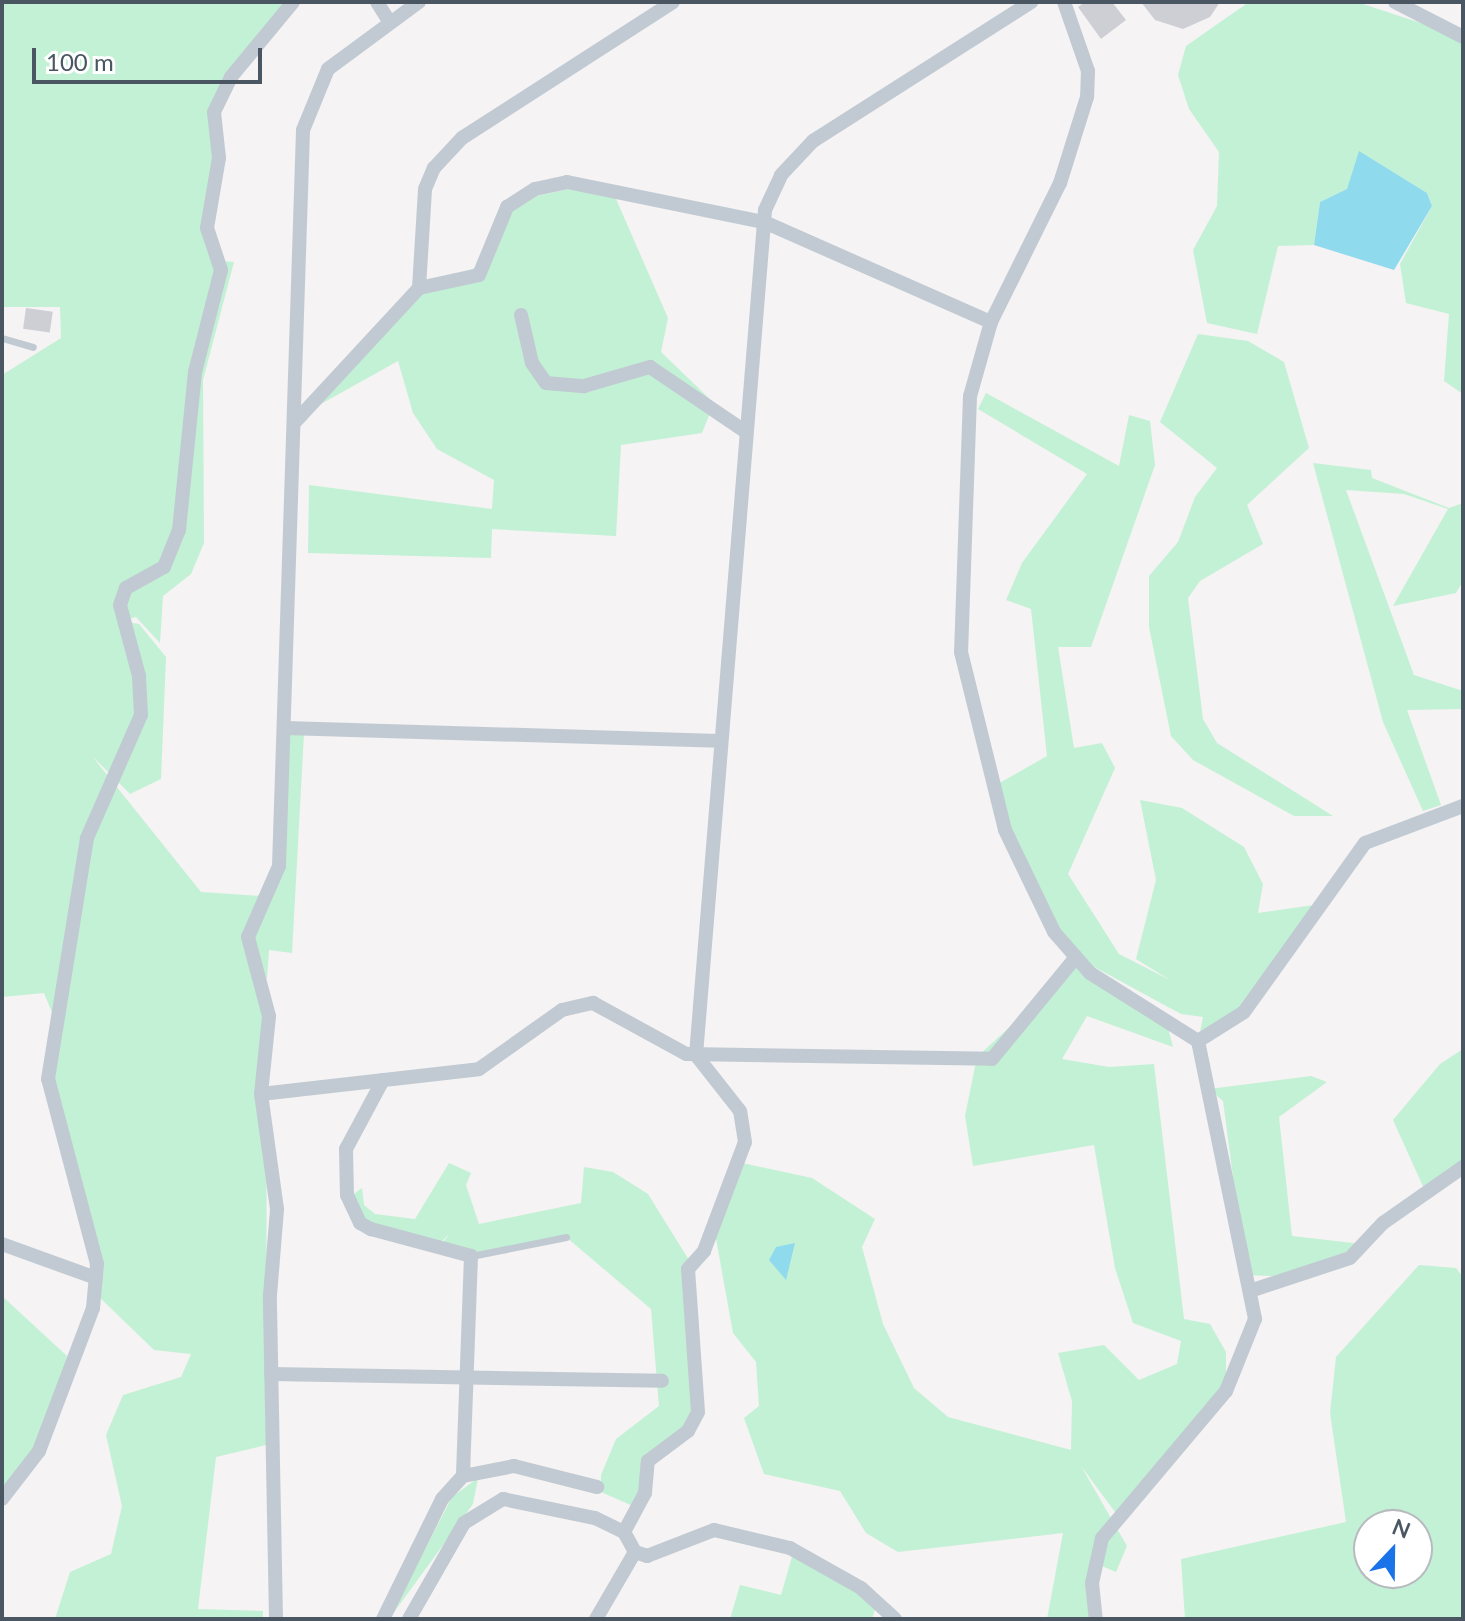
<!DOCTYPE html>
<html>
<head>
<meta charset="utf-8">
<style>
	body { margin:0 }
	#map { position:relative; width:1465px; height:1621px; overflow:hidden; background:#f5f3f3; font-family:Lato,sans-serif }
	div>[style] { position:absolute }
	.green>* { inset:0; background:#c3f1d5 }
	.water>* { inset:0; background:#90daee }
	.building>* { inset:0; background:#cdcfd5; transform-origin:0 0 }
	.lane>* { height:7px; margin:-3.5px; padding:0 3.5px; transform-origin:3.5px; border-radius:3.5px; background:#c1cad2 }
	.street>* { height:14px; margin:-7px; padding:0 7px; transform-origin:7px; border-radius:7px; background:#c1cad2 }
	span { translate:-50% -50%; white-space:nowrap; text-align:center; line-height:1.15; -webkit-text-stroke:6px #fff; paint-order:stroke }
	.frame { position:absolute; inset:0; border:4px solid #4a5661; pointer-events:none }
	.north { position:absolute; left:1353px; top:1509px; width:80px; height:80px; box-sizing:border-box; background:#fff; border:2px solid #b7bbc0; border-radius:50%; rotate:22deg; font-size:22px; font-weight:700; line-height:32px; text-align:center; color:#4a5661 }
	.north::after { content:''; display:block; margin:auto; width:28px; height:36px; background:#1a73e8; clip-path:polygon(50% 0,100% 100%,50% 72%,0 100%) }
	.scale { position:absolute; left:32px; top:48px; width:230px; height:36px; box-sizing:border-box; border:4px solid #4a5661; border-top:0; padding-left:10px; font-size:24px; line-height:28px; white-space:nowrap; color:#4a5661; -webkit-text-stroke:6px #fff; paint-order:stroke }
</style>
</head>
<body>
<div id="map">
	<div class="green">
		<i style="clip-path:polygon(2px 2px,296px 2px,214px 107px,219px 158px,206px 202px,224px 261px,234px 262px,203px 380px,204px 543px,191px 574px,163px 596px,160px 643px,136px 617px,121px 621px,139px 624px,166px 657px,161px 779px,130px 794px,92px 756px,201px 892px,261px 896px,279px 866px,285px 731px,304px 734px,292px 953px,269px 950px,267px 979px,260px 967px,267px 988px,266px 1445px,216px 1457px,198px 1609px,263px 1611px,263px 1619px,55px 1619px,70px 1572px,111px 1554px,122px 1506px,106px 1435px,123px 1395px,181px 1377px,191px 1354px,154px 1350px,94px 1292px,94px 1252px,48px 1084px,56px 1022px,44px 993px,2px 997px,2px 375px,61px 338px,60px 307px,2px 307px)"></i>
		<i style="clip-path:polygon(1249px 2px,1357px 2px,1463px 37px,1463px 394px,1444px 381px,1449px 314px,1406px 303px,1400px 264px,1432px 206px,1427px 193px,1360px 152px,1347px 189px,1320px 202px,1314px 245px,1278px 246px,1257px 334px,1207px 323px,1193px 250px,1217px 206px,1219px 152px,1189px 109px,1178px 75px,1186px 46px)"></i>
		<i style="clip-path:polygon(583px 186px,613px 192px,668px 318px,661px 352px,714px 403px,702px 433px,621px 445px,616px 536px,492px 529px,491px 558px,308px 553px,309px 485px,492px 509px,494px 480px,437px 449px,413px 413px,398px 361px,303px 414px,419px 288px,475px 268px,518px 200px)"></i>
		<i style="clip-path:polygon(1198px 334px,1248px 341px,1284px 362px,1309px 448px,1247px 505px,1263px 544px,1200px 581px,1188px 598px,1203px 719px,1217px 743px,1333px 816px,1294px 816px,1193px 760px,1171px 736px,1149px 627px,1149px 576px,1178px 542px,1195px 497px,1217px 468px,1160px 422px)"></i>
		<i style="clip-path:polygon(986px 393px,1119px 466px,1129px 415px,1150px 421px,1155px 465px,1091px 647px,1058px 647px,1074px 748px,1102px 743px,1115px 768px,1068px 874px,1119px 954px,1170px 980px,1136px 959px,1156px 880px,1140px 800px,1182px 808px,1244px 847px,1263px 884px,1258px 913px,1314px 905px,1244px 1012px,1200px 1032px,1203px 1017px,1181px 1014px,1076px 957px,1028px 887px,996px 785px,1047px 756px,1031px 609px,1006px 600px,1022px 563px,1087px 474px,978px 409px)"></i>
		<i style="clip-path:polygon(1313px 463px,1371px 470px,1372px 478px,1449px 508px,1463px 503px,1463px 581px,1456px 593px,1393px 606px,1448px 509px,1404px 494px,1346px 490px,1414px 675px,1463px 691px,1463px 709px,1407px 710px,1441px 805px,1423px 811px,1383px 722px)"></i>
		<i style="clip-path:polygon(1080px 962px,1167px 1024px,1173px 1047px,1087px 1016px,1062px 1059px,1109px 1067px,1154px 1064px,1184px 1319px,1210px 1324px,1226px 1352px,1226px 1391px,1118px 1516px,1081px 1466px,1127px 1546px,1116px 1572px,1097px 1564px,1093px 1619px,1047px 1619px,1063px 1533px,898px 1552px,866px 1533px,840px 1491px,764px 1474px,744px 1418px,759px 1406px,756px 1362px,733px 1333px,715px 1233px,742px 1163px,812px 1178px,875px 1219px,862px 1247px,883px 1324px,914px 1388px,948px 1417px,1071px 1450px,1072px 1401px,1058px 1353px,1104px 1345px,1139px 1380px,1177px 1364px,1181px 1341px,1133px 1323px,1115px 1268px,1094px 1145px,973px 1166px,965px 1116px,977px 1057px)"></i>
		<i style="clip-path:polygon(1463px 1049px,1463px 1165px,1426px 1193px,1393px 1120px,1440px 1064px)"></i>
		<i style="clip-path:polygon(1311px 1076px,1327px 1082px,1279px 1117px,1292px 1236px,1362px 1244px,1296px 1277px,1246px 1275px,1223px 1101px,1209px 1089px)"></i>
		<i style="clip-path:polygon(449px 1163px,471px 1173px,466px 1185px,479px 1224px,581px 1203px,584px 1167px,613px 1172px,648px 1194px,692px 1265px,695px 1419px,661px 1447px,633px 1506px,601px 1492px,601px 1475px,616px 1439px,659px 1406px,651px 1309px,566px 1237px,480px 1257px,443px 1242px,450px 1233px,439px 1244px,365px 1225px,351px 1196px,362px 1188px,364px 1205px,375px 1214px,415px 1219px)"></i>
		<i style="clip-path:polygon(evenodd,1419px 1265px,1456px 1268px,1463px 1277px,1463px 1619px,1185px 1619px,1181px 1559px,1346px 1522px,1330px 1413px,1336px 1357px,1419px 1265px,1369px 1525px,1417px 1525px,1417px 1573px,1369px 1573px,1369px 1525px)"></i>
		<i style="clip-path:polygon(2px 1296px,67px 1356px,46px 1434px,2px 1493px)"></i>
		<i style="clip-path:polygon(478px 1478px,473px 1504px,389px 1619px,452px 1497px)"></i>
		<i style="clip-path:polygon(793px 1553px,877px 1603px,872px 1619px,730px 1619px,740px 1585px,781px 1595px)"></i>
	</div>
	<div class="water">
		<i style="clip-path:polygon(1359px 151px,1427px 193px,1432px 206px,1394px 270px,1314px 245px,1320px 202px,1347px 189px)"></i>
		<i style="clip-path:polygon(795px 1243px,786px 1280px,769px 1260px,776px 1247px)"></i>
	</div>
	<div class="building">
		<i style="clip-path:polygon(1085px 2px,1112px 2px,1126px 20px,1101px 39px,1078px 7px)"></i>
		<i style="clip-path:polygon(1141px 2px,1220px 2px,1210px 17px,1183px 29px,1155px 20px)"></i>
		<i style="left:26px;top:308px;width:27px;height:21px;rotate:8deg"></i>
	</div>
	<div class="lane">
		<i style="left:2px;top:338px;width:32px;rotate:16deg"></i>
		<i style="left:471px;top:1256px;width:97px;rotate:-11.3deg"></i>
	</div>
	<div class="street">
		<i style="left:377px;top:2px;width:22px;rotate:58deg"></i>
		<i style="left:1064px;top:2px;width:73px;rotate:70.8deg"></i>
		<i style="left:1088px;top:71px;width:26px;rotate:92deg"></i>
		<i style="left:1087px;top:97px;width:90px;rotate:107.4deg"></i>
		<i style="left:1060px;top:183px;width:155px;rotate:116.4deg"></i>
		<i style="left:991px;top:322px;width:77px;rotate:105.8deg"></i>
		<i style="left:970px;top:396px;width:256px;rotate:92deg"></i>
		<i style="left:961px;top:652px;width:183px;rotate:76.1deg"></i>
		<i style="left:1005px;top:830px;width:113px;rotate:64.3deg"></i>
		<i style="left:1054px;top:932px;width:55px;rotate:48.7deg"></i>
		<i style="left:1090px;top:973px;width:128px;rotate:32.2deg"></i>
		<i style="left:1198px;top:1041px;width:284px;rotate:78.4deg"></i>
		<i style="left:1255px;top:1319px;width:78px;rotate:111.9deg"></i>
		<i style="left:1226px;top:1391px;width:192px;rotate:130.1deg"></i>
		<i style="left:1102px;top:1538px;width:46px;rotate:102.5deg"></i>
		<i style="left:1092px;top:1583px;width:36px;rotate:84deg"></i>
		<i style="left:1395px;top:2px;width:76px;rotate:27.2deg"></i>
		<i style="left:419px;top:288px;width:99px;rotate:-86.5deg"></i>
		<i style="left:425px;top:189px;width:23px;rotate:-67deg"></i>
		<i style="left:434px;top:168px;width:41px;rotate:-47deg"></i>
		<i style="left:462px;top:138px;width:251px;rotate:-32.8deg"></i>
		<i style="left:521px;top:315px;width:49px;rotate:77.1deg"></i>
		<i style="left:532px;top:363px;width:24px;rotate:55deg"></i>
		<i style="left:546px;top:383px;width:38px;rotate:5deg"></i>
		<i style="left:584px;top:386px;width:69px;rotate:-16.1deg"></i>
		<i style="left:650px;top:367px;width:116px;rotate:34.1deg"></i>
		<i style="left:295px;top:422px;width:183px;rotate:-47.2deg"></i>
		<i style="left:419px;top:288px;width:61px;rotate:-12.2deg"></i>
		<i style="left:479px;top:275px;width:74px;rotate:-67.6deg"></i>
		<i style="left:507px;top:207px;width:33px;rotate:-33deg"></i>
		<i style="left:535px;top:189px;width:33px;rotate:-12deg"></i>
		<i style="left:567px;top:182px;width:201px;rotate:11.5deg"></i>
		<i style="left:764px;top:222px;width:248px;rotate:23.8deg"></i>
		<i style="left:285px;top:728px;width:434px;rotate:1.7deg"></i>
		<i style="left:1198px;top:1041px;width:54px;rotate:-32.2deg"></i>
		<i style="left:1244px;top:1012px;width:208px;rotate:-54.4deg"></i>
		<i style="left:1365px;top:843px;width:105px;rotate:-20.7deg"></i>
		<i style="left:383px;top:1080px;width:78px;rotate:118.2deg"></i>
		<i style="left:346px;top:1149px;width:46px;rotate:88.8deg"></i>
		<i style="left:347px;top:1195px;width:31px;rotate:65deg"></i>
		<i style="left:360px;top:1223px;width:13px;rotate:29deg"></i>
		<i style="left:371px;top:1229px;width:104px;rotate:15.1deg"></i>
		<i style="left:471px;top:1256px;width:220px;rotate:92.1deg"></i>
		<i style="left:261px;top:1094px;width:219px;rotate:-6.5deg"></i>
		<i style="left:479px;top:1069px;width:102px;rotate:-35.4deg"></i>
		<i style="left:562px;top:1010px;width:32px;rotate:-13deg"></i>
		<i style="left:593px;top:1003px;width:106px;rotate:28.7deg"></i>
		<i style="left:686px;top:1054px;width:306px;rotate:0.9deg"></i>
		<i style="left:992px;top:1059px;width:132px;rotate:-50.5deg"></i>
		<i style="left:2px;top:1244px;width:100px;rotate:19.9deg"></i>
		<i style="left:1250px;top:1291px;width:105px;rotate:-18.3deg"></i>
		<i style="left:1350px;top:1258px;width:48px;rotate:-46.7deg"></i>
		<i style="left:1383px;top:1223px;width:98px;rotate:-35deg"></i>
		<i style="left:271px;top:1374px;width:391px;rotate:1deg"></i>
		<i style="left:2px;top:1499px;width:61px;rotate:-52.4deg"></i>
		<i style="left:39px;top:1451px;width:153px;rotate:-69.3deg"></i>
		<i style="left:93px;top:1308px;width:44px;rotate:-84.8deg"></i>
		<i style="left:97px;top:1264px;width:191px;rotate:-104.8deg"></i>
		<i style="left:48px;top:1079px;width:244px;rotate:-80.8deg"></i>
		<i style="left:87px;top:838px;width:134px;rotate:-66.3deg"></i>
		<i style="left:141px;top:715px;width:39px;rotate:-93deg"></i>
		<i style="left:139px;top:676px;width:73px;rotate:-105deg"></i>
		<i style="left:120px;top:605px;width:18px;rotate:-71deg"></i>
		<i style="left:126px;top:588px;width:43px;rotate:-28.9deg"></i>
		<i style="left:164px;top:567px;width:40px;rotate:-68deg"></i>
		<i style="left:179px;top:530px;width:159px;rotate:-84.2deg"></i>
		<i style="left:195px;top:372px;width:105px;rotate:-75.7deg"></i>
		<i style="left:221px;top:270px;width:44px;rotate:-108.4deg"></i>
		<i style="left:207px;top:228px;width:71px;rotate:-80.3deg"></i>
		<i style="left:219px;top:158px;width:46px;rotate:-96.2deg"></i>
		<i style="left:214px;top:112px;width:39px;rotate:-64deg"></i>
		<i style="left:231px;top:77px;width:97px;rotate:-50.4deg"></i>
		<i style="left:624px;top:1532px;width:44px;rotate:-61.7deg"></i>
		<i style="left:645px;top:1493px;width:32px;rotate:-85deg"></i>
		<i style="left:648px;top:1461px;width:50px;rotate:-36.9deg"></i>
		<i style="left:688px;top:1431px;width:21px;rotate:-62deg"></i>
		<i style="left:698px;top:1412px;width:143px;rotate:-94deg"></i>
		<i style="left:688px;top:1269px;width:24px;rotate:-48deg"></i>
		<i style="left:704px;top:1251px;width:116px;rotate:-69.4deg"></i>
		<i style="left:745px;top:1142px;width:31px;rotate:-99deg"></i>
		<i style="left:740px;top:1111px;width:71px;rotate:-128.2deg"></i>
		<i style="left:696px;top:1055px;width:848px;rotate:-85.33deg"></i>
		<i style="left:765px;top:210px;width:38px;rotate:-65deg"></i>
		<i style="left:781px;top:175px;width:47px;rotate:-46.7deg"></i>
		<i style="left:813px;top:141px;width:259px;rotate:-32.5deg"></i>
		<i style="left:276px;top:1619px;width:324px;rotate:-91.1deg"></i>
		<i style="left:270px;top:1295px;width:86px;rotate:-85.3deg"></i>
		<i style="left:277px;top:1209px;width:116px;rotate:-97.9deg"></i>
		<i style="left:261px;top:1094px;width:78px;rotate:-84.1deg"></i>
		<i style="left:269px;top:1016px;width:82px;rotate:-104.9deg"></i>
		<i style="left:248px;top:937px;width:77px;rotate:-66.4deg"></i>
		<i style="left:279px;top:866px;width:736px;rotate:-88.13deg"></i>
		<i style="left:303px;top:130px;width:66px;rotate:-67.7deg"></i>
		<i style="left:328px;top:69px;width:113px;rotate:-36.4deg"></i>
		<i style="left:383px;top:1619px;width:134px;rotate:-63.8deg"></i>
		<i style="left:442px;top:1499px;width:31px;rotate:-48deg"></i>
		<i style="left:463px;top:1476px;width:52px;rotate:-11.1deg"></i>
		<i style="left:514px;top:1466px;width:86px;rotate:14.2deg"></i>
		<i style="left:409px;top:1619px;width:111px;rotate:-60.2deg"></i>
		<i style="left:464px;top:1523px;width:46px;rotate:-31.6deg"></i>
		<i style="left:503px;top:1499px;width:94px;rotate:11.7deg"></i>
		<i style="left:595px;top:1518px;width:32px;rotate:26deg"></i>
		<i style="left:624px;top:1532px;width:23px;rotate:61deg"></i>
		<i style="left:635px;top:1552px;width:13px;rotate:18deg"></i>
		<i style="left:647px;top:1556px;width:72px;rotate:-21.2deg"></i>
		<i style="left:714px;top:1530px;width:78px;rotate:13.3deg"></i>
		<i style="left:790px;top:1548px;width:81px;rotate:29.4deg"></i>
		<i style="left:861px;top:1588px;width:46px;rotate:42.4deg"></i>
		<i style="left:596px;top:1619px;width:78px;rotate:-59.8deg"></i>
	</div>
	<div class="frame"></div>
	<div class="north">N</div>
	<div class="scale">100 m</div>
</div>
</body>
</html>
